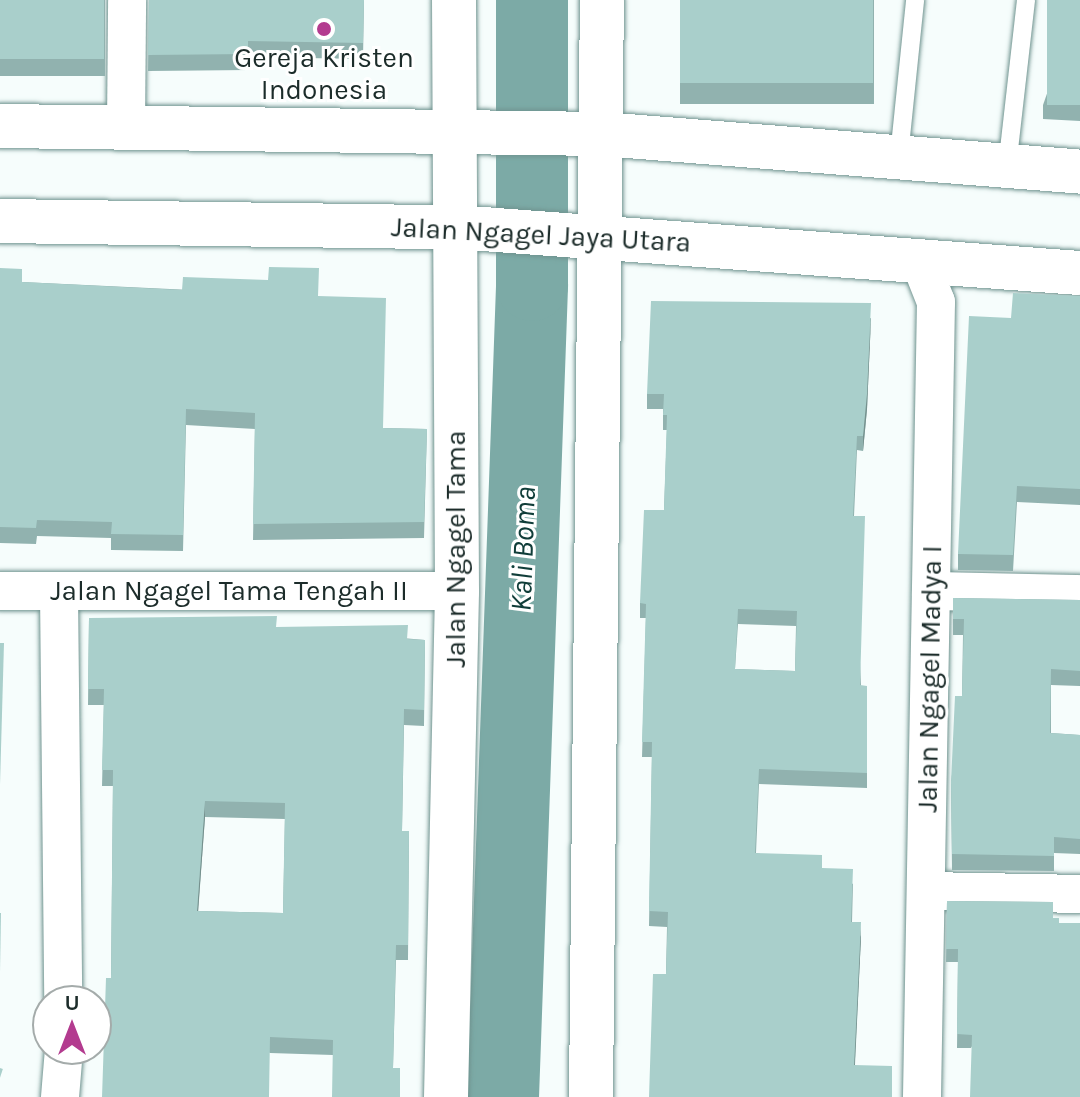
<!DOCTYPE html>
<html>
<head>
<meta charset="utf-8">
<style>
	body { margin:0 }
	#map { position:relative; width:1080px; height:1097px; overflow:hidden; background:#f6fdfc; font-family:Karla,sans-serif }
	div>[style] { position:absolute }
	.river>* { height:72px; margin:-36px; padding:0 36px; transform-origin:36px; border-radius:36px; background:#7caaa6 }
	.roads { filter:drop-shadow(0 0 2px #6f938f) drop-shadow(0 0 2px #6f938f) }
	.service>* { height:18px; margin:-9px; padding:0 9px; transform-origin:9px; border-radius:9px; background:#fff }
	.minor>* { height:38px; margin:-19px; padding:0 19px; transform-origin:19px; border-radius:19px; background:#fff }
	.tertiary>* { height:44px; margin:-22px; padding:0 22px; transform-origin:22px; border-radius:22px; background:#fff }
	.wall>* { inset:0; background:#91b2af; transform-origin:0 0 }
	.shaded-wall>* { inset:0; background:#76918e }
	.building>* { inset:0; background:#a9cfcb; transform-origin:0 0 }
	.dots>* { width:22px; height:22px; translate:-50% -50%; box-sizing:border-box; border:4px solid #fff; border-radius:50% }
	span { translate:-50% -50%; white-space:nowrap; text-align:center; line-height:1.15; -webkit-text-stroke:6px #fff; paint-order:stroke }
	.poi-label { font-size:28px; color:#1c2c2a }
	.street-label { font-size:28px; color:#1c2c2a }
	.water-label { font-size:30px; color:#103d39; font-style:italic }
	.north { position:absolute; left:32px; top:985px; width:80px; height:80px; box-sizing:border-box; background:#fff; border:2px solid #a4abaa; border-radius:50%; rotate:0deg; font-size:22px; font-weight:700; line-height:32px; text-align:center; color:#1c2c2a }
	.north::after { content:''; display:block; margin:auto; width:28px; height:36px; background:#b33b8f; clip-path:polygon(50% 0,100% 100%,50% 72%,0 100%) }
</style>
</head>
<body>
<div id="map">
	<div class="river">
		<i style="left:503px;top:1097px;width:813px;rotate:-87.95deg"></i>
		<i style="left:532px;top:285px;width:285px;rotate:-90deg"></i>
	</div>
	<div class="roads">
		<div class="service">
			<i style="left:899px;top:156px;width:157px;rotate:-84.1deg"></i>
			<i style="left:1007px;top:167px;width:168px;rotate:-83.5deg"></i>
		</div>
		<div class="minor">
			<i style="left:126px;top:127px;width:127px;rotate:-89.5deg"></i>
			<i style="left:921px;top:264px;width:41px;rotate:68.5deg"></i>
			<i style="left:936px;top:302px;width:795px;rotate:91.01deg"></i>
			<i style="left:0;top:591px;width:457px"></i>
			<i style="left:931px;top:591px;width:149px;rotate:1.2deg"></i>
			<i style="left:59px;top:593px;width:408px;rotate:89.4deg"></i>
			<i style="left:926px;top:891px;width:154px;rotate:1.1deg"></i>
			<i style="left:60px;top:1097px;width:48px;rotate:-85.2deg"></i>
		</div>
		<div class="tertiary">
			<i style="left:0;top:126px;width:602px;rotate:0.76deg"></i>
			<i style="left:602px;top:134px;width:480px;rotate:4.5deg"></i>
			<i style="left:0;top:221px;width:456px;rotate:0.8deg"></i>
			<i style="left:456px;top:227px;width:626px;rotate:4.22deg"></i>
			<i style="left:446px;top:1097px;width:506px;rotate:-88.75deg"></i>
			<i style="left:457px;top:591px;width:591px;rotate:-90.29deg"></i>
			<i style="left:591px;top:1097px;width:1097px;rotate:-89.43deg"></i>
		</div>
	</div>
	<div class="wall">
		<i style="left:0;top:0;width:105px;height:76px"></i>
		<i style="clip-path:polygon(149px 0,364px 0,363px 59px,248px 57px,248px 70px,148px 71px)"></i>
		<i style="left:680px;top:0;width:194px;height:104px"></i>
		<i style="clip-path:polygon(1080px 0,1080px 121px,1043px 119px,1043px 105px)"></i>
		<i style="clip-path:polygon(0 268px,22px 282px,318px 296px,383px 428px,427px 429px,424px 538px,253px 540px,255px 429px,186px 425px,183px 551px,111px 550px,111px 538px,37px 536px,36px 544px,0 543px)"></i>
		<i style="clip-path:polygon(1080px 296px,1080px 505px,1017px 502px,1013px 571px,958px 570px,958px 554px,1011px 318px)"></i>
		<i style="clip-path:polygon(evenodd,871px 318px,867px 409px,863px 451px,857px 450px,854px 516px,861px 686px,867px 686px,867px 788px,759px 784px,756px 853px,822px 868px,853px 884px,852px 922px,861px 937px,855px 1065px,892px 1097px,666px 974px,667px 927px,649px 926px,652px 757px,642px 757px,646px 618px,640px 618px,640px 603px,664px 510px,667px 430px,663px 430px,663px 409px,647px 409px,647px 394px,871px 318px,738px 624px,796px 626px,795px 671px,735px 669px,738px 624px)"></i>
		<i style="clip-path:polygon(953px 598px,1080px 600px,1080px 686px,1051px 685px,1051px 733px,1080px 735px,1080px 854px,1054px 853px,1054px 871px,952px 870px,951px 782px,962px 696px,963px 635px,953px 635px)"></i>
		<i style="clip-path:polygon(evenodd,89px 618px,277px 627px,425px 640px,424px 726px,404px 725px,402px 831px,409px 831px,408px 960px,396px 960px,393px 1068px,400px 1097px,333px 1055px,270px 1053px,111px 978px,113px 786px,102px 786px,104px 705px,88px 705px,89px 618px,205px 817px,285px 819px,283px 913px,198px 911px,205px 817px)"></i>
		<i style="clip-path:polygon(947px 901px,1053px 902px,971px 1048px,957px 1048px,958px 962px,946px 962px)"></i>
	</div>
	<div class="shaded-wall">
		<i style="clip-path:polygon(871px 318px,867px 409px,863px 451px,863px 436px)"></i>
		<i style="clip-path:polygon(205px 801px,205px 817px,197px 927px,197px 911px)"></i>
		<i style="clip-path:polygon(861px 922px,861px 937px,854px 1080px,854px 1065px)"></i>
	</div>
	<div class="building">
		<i style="left:0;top:0;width:104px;height:59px"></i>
		<i style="clip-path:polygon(149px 0,364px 0,363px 43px,248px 41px,248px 54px,148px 55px)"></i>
		<i style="left:680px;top:0;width:193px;height:83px"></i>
		<i style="left:1047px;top:0;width:33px;height:105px"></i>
		<i style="clip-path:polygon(269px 267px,319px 268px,318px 296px,386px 298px,383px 428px,427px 429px,424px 522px,253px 524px,255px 413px,186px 409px,183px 535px,111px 534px,112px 522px,37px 520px,36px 528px,0 527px,0 268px,22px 269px,22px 282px,182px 290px,183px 277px,268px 280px)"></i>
		<i style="clip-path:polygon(1013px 293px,1080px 296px,1080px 489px,1017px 486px,1013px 555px,958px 554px,969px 316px,1011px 318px)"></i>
		<i style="clip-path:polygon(evenodd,651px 301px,871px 303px,867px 394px,863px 436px,857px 436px,853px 516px,865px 516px,860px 685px,867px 686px,867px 773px,759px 769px,755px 853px,822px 855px,822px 868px,853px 869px,851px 922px,861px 922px,854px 1065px,892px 1066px,892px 1097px,649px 1097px,653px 974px,666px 974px,668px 912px,649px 911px,652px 742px,642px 742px,646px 604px,640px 603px,644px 510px,664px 510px,667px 415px,663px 415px,664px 394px,647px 394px,651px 301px,738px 609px,797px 611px,795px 671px,735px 669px,738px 609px)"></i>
		<i style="clip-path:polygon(953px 598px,1080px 600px,1080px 671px,1051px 669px,1050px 733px,1080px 735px,1080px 839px,1054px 837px,1054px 856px,952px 854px,951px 782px,955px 696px,962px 696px,964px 619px,953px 619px)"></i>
		<i style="clip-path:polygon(evenodd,277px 616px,276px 627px,408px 625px,407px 639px,425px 640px,424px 710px,404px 709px,402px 831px,409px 831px,408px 945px,396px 945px,393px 1068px,400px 1068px,400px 1097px,332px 1097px,333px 1040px,270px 1037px,269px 1097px,102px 1097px,106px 978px,111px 978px,113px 770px,102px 770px,104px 689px,88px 689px,89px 618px,277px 616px,205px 801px,285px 803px,283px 913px,197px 911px,205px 801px)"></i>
		<i style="clip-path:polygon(0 643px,4px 643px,0 785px)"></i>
		<i style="clip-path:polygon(947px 901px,1053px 902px,1053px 918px,1059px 918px,1059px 923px,1080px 923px,1080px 1097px,970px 1097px,972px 1035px,957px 1034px,958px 949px,946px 949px)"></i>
		<i style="clip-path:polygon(0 913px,1px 913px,0 972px)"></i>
		<i style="left:0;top:1068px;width:3px;height:29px;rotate:18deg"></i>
	</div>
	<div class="dots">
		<i style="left:324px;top:29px;background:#b33b8f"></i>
	</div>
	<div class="poi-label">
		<span style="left:324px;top:74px">Gereja Kristen<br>Indonesia</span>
	</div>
	<div class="street-label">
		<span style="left:541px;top:235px;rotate:3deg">Jalan Ngagel Jaya Utara</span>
		<span style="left:456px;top:549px;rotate:-90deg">Jalan Ngagel Tama</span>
		<span style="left:229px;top:591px">Jalan Ngagel Tama Tengah II</span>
		<span style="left:930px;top:679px;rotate:-89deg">Jalan Ngagel Madya I</span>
	</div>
	<div class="water-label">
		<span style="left:523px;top:549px;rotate:-88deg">Kali Boma</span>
	</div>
	<div class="north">U</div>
</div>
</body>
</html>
